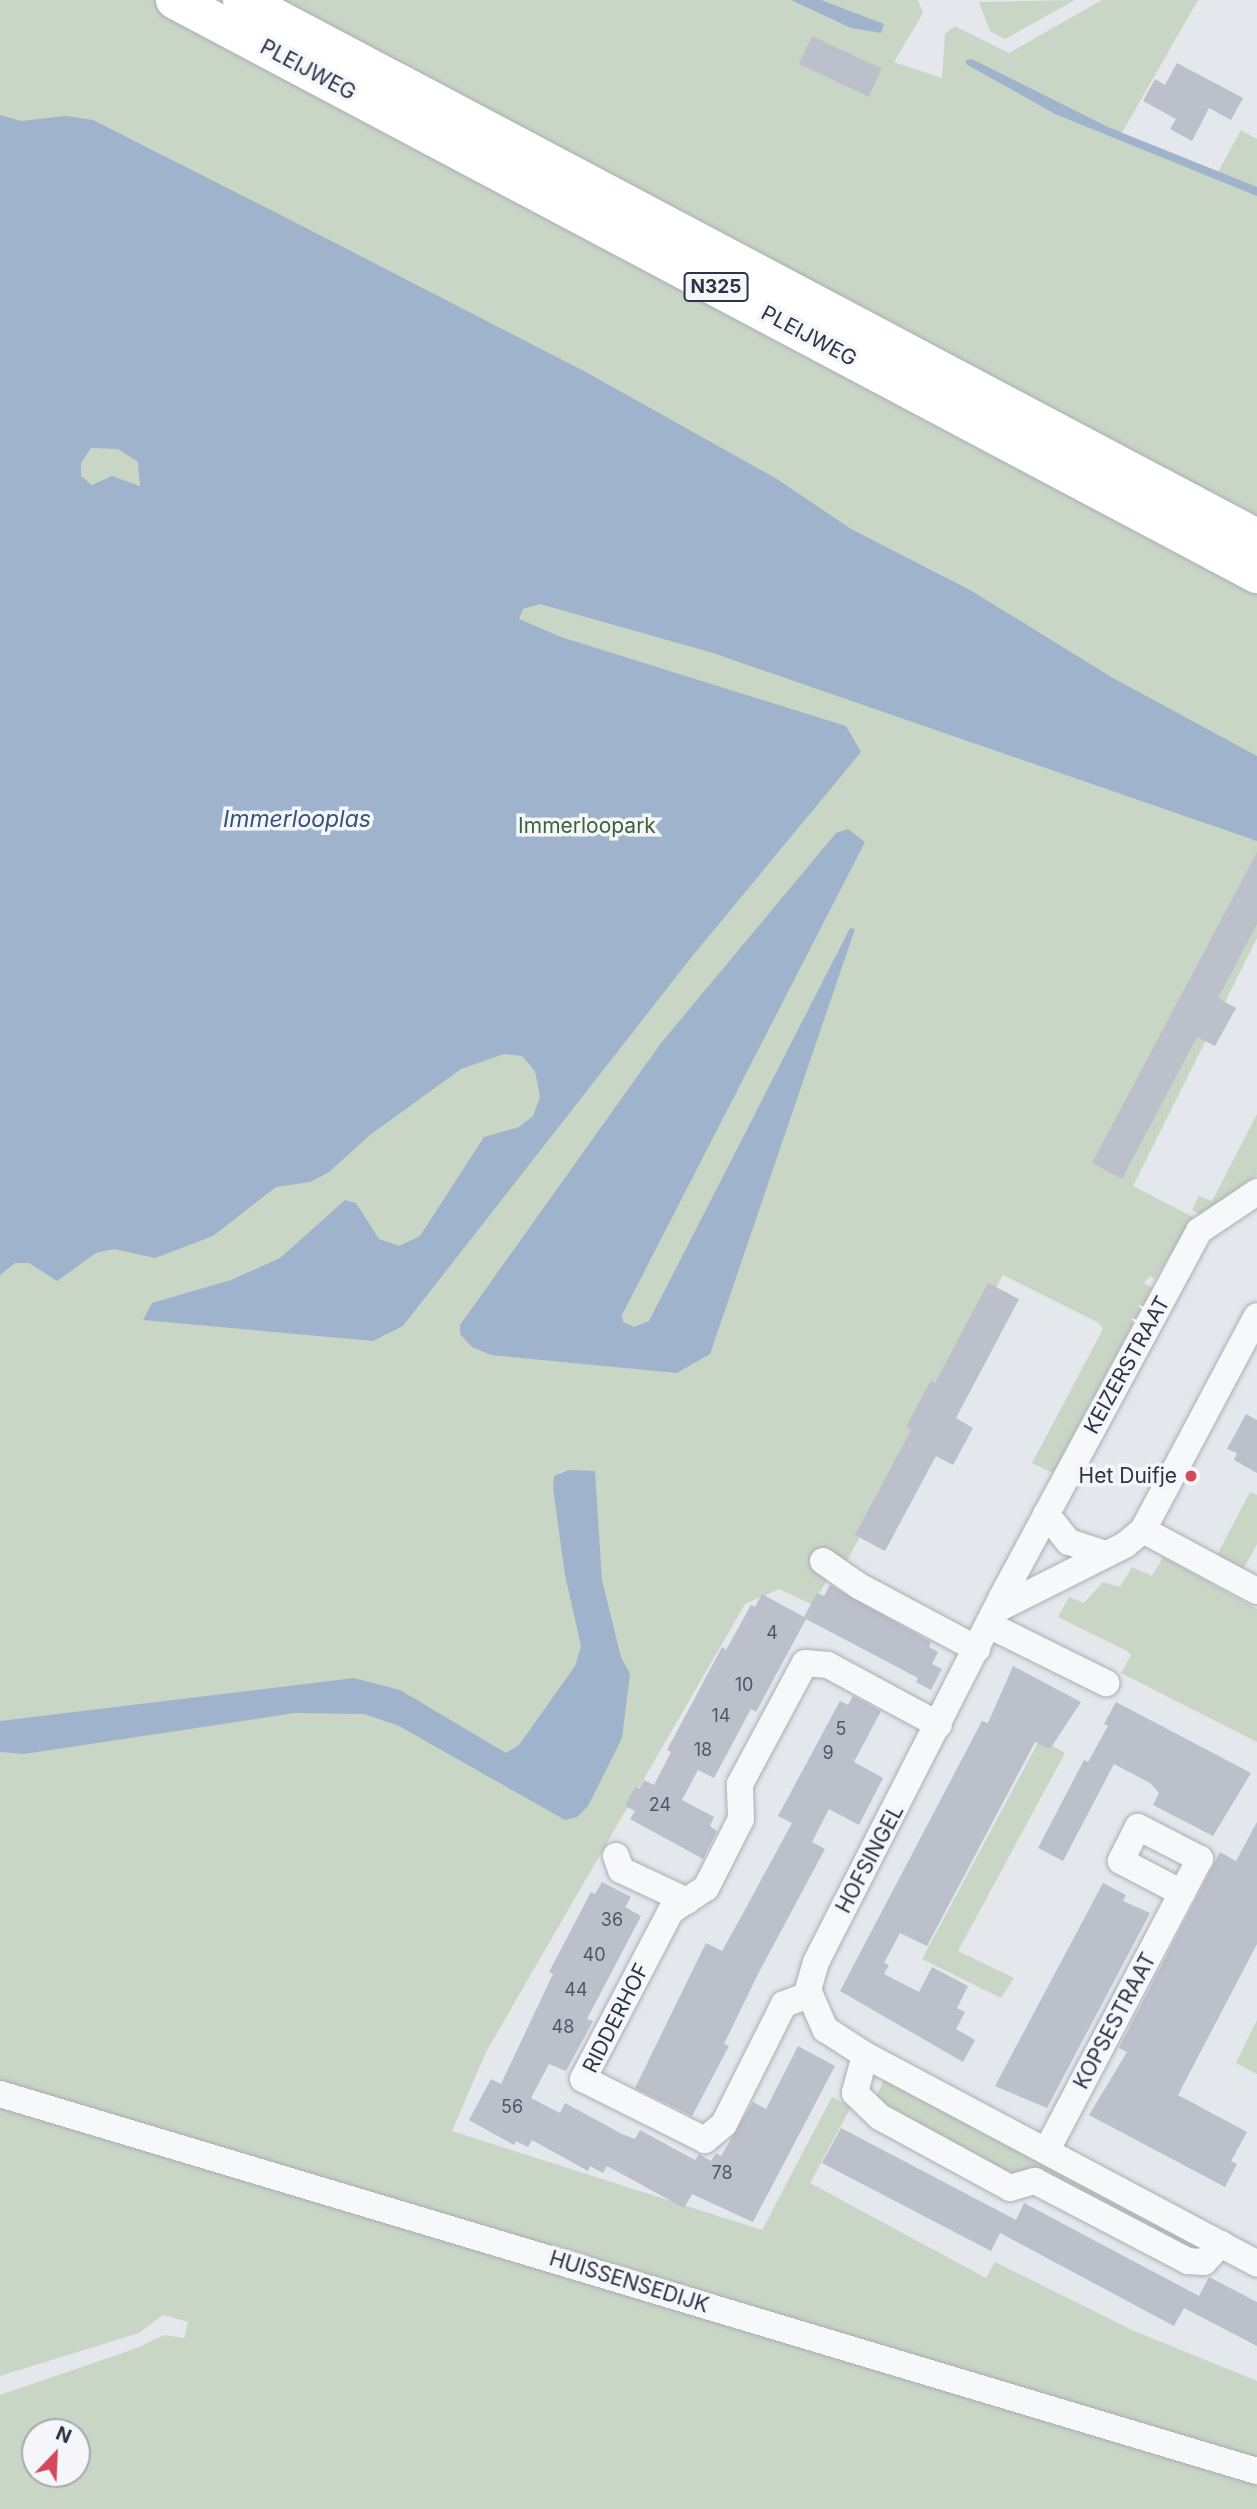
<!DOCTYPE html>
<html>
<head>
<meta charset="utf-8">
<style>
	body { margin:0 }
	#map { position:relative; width:1257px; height:2509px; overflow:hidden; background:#e4e7ec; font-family:Inter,sans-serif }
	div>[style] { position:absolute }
	.green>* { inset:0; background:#c9d6c5 }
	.water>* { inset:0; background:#9fb4cc }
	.building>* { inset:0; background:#bbc0ca; transform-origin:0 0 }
	.roads { filter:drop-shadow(0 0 2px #a9aeb7) drop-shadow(0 0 2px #a9aeb7) }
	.minor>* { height:26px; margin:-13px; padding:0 13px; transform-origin:13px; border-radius:13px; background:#f7f8fa }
	.highway>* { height:38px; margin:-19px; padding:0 19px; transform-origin:19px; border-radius:19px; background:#fff }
	.dots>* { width:19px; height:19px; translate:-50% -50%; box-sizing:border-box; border:4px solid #f4f6f9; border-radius:50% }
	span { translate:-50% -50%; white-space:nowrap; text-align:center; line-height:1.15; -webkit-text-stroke:7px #f4f6f9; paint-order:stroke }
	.number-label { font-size:18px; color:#4f5766 }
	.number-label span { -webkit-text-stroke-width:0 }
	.shield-label span { padding:2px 5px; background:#f4f6f9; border:2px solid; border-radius:5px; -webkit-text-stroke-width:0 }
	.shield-label { font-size:19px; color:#2b3445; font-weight:700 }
	.street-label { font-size:21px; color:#2b3445 }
	.park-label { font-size:21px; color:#3f6138 }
	.poi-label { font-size:21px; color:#2b3445 }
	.right { translate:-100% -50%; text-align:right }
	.water-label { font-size:23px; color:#34527a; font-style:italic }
	.north { position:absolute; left:21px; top:2418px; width:70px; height:70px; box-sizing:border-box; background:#f4f6f9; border:2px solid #a4a8b1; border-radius:50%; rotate:23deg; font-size:19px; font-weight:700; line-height:28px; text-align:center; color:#2b3445 }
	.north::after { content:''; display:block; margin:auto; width:24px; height:32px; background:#d1495b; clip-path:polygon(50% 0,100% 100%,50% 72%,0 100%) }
</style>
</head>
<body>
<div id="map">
	<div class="green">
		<i style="clip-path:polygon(0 0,918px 0,923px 13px,894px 62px,942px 78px,945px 34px,955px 26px,1009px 53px,1102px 0,1198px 0,1120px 136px,1218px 172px,1241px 130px,1257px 139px,1257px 938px,1133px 1186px,1193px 1217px,1155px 1279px,1150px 1276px,1144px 1283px,1152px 1288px,1053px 1473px,1032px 1463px,1103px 1329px,1099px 1323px,1003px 1275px,843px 1568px,828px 1578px,813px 1605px,779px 1589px,745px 1604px,486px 2052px,452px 2131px,762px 2230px,832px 2097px,851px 2107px,810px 2183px,986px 2278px,995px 2262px,1132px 2330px,1257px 2381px,1257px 2465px,0 2089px)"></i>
		<i style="clip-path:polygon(1075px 0,1005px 39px,990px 31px,979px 2px)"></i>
		<i style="clip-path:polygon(1257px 1114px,1257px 1175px,1201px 1214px,1192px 1210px,1199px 1196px,1212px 1201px)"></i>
		<i style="clip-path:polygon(1250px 1492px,1257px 1495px,1257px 1544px,1239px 1577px,1213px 1563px)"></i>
		<i style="clip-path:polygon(1163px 1557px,1257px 1609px,1257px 1742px,1121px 1673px,1131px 1655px,1127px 1651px,1058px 1617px,1069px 1597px,1084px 1603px,1103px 1582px,1120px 1587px,1132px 1567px,1152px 1576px)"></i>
		<i style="clip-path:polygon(1040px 1739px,1065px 1753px,958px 1951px,1014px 1978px,1001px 1998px,922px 1959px)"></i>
		<i style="clip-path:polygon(1257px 2020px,1257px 2074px,1236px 2063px)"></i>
		<i style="clip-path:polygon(884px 2080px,1210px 2239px,1198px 2256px,1031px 2168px,1007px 2177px,875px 2099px)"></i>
		<i style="clip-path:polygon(evenodd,0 2104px,1257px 2482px,1257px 2509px,0 2509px,0 2395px,137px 2348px,164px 2335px,184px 2338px,188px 2322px,163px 2315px,139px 2333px,0 2376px,0 2104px,35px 2432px,77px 2432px,77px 2474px,35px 2474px,35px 2432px)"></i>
	</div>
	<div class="water">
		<i style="clip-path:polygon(791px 0,821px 0,884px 24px,881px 33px,851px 28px)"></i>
		<i style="clip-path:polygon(972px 59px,1108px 127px,1257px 187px,1257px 196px,1055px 114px,966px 64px,966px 60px)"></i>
		<i style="clip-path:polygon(evenodd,0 115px,21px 121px,66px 116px,93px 120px,273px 211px,584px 371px,777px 479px,851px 529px,970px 590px,1113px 678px,1257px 756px,1257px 841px,713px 653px,540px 604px,523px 609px,519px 619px,561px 637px,846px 726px,861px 752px,690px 959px,403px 1326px,373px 1341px,143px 1320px,152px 1303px,231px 1280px,280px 1258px,345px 1200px,356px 1203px,379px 1239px,399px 1246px,420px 1236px,484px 1137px,519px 1127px,533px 1116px,540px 1097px,535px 1071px,522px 1056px,504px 1054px,461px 1069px,370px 1135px,329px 1172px,310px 1182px,276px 1187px,213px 1236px,155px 1258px,114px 1249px,96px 1253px,57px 1281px,29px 1263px,15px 1263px,0 1275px,0 115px,91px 448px,118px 449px,138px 462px,140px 486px,112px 476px,92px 485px,81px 476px,81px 463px,91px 448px)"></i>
		<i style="clip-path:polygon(848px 829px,865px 842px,622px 1315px,623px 1322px,634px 1327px,649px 1321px,850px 928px,855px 929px,710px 1354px,677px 1373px,491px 1355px,472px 1347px,460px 1334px,460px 1325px,661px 1043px,836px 833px)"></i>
		<i style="clip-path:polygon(569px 1470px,595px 1471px,602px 1580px,621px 1657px,630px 1674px,622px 1738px,588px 1806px,577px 1817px,565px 1820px,399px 1726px,364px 1714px,295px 1713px,24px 1754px,0 1752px,0 1721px,354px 1678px,400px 1690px,506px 1753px,519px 1745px,575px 1666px,581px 1646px,565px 1575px,553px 1488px,554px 1476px)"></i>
	</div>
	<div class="building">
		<i style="left:812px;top:36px;width:77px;height:31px;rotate:25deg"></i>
		<i style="clip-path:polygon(1177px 63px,1243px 98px,1231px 120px,1209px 108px,1192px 141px,1170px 129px,1176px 119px,1143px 101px,1155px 79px,1165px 85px)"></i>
		<i style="clip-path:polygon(1257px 852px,1257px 924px,1218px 998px,1236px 1008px,1215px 1046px,1197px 1037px,1122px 1179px,1092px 1163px)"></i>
		<i style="clip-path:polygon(988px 1283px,1019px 1299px,956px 1418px,973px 1428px,953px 1465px,936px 1456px,885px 1551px,855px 1535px,911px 1430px,906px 1427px,931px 1380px,935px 1383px)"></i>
		<i style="clip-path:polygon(1246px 1414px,1257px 1420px,1257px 1473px,1234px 1460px,1237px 1453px,1227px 1449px)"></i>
		<i style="clip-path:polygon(830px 1585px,931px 1642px,929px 1647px,938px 1652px,932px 1664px,942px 1669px,931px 1690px,916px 1682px,918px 1678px,806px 1619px,756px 1712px,751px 1709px,714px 1778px,698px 1770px,682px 1800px,714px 1817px,710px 1826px,717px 1831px,703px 1859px,630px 1819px,635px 1811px,625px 1806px,635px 1787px,639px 1789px,644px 1780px,654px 1785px,671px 1752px,667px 1750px,722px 1647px,726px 1650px,751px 1605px,755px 1607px,762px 1594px,804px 1617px,817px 1593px,824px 1596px)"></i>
		<i style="clip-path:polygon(1013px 1666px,1081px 1702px,1050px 1749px,1035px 1742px,927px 1946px,900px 1933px,884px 1963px,889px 1965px,884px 1974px,919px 1992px,932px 1967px,968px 1986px,957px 2008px,965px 2012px,956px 2029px,975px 2040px,963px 2062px,840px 1991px,982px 1721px,988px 1723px)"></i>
		<i style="clip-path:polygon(853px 1696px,881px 1711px,854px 1762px,883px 1778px,859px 1825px,829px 1809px,812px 1842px,825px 1849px,759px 1972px,724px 2044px,729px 2046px,692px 2116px,635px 2088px,706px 1943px,722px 1951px,741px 1917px,792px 1823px,778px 1816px,840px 1701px,848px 1705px)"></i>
		<i style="clip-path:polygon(1116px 1702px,1251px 1773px,1213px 1836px,1153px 1805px,1159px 1793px,1150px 1783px,1114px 1764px,1063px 1861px,1038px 1848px,1084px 1760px,1088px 1762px,1108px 1726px,1104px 1724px)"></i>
		<i style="clip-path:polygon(1257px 1822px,1257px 1944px,1178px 2095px,1247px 2132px,1231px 2161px,1237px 2164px,1225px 2187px,1089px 2115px,1127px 2052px,1119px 2048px,1220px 1852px,1236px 1861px)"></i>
		<i style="clip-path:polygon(602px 1882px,631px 1897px,625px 1907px,641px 1916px,587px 2019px,593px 2021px,566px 2071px,549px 2064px,531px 2098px,560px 2113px,565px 2103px,622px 2134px,635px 2139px,640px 2130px,695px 2160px,699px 2154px,711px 2161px,716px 2153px,721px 2156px,753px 2102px,766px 2109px,798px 2046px,835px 2066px,753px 2222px,692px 2194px,684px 2208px,607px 2166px,603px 2173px,590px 2166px,588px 2171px,532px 2140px,528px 2147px,516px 2141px,514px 2145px,469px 2120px,491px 2079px,501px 2084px,553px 1974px,549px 1972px,591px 1892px,595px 1894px)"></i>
		<i style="clip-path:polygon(1103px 1883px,1126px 1895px,1123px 1901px,1150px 1913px,1047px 2108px,995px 2086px)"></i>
		<i style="clip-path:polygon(841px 2128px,1016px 2220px,1024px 2203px,1199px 2296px,1209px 2277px,1257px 2302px,1257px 2346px,1184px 2308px,1174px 2326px,1000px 2233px,991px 2251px,822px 2163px)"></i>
	</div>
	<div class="roads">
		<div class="minor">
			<i style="left:1257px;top:1192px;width:70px;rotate:146.1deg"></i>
			<i style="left:1199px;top:1231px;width:416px;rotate:118.3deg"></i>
			<i style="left:1002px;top:1597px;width:410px;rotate:117deg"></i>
			<i style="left:816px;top:1962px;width:29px;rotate:106deg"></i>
			<i style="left:808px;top:1990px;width:43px;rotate:66.4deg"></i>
			<i style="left:825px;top:2029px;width:48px;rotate:33deg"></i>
			<i style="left:865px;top:2055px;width:444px;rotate:28deg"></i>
			<i style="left:1046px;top:1514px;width:36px;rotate:51deg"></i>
			<i style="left:1069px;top:1542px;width:38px;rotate:18deg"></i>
			<i style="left:1143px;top:1530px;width:129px;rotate:28.2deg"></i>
			<i style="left:823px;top:1561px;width:44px;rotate:34.8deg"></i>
			<i style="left:859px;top:1586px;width:134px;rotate:28.1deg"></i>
			<i style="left:998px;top:1609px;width:142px;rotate:-26.7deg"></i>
			<i style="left:1125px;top:1545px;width:23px;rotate:-40deg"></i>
			<i style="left:1143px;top:1530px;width:242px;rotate:-62deg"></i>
			<i style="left:989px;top:1625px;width:131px;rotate:26.4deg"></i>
			<i style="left:616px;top:1856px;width:15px;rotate:70deg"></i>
			<i style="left:621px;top:1870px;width:73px;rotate:25.2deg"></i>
			<i style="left:809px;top:1995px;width:27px;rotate:160deg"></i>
			<i style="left:784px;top:2004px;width:134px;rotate:116.6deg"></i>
			<i style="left:724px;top:2124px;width:25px;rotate:140deg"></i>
			<i style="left:705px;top:2140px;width:136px;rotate:-153.4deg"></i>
			<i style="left:583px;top:2079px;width:190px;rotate:-62.4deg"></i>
			<i style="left:671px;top:1911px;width:42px;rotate:-33.3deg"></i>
			<i style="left:706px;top:1888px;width:77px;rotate:-63.1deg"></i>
			<i style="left:741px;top:1819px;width:35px;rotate:-92deg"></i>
			<i style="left:740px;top:1784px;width:137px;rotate:-61.8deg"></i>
			<i style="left:805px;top:1663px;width:23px;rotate:5deg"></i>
			<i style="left:828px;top:1665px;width:126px;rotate:28.4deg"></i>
			<i style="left:865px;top:2055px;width:39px;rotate:105deg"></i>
			<i style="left:855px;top:2093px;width:35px;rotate:44deg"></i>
			<i style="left:880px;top:2117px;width:148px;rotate:28.6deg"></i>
			<i style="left:1010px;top:2188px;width:26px;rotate:-16deg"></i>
			<i style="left:1035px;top:2181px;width:173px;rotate:27.6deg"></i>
			<i style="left:1188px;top:2261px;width:16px;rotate:4deg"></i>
			<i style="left:1204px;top:2262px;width:25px;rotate:-47deg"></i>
			<i style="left:0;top:2094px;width:1312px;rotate:16.7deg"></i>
			<i style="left:1048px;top:2148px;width:327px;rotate:-62.3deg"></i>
			<i style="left:1200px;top:1859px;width:70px;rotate:-152.7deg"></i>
			<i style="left:1138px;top:1827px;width:38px;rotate:117deg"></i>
			<i style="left:1121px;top:1861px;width:69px;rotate:27.7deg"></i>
		</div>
		<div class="highway">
			<i style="left:175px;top:0;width:1225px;rotate:27.95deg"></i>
			<i style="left:242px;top:0;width:1149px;rotate:27.93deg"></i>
		</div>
	</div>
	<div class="dots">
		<i style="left:1191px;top:1476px;background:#d1495b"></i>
	</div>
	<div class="number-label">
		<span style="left:772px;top:1633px">4</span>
		<span style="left:744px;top:1685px">10</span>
		<span style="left:721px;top:1716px">14</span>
		<span style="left:841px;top:1729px">5</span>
		<span style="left:703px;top:1750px">18</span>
		<span style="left:828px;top:1753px">9</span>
		<span style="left:660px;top:1805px">24</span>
		<span style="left:612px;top:1920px">36</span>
		<span style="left:594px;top:1955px">40</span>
		<span style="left:576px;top:1990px">44</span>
		<span style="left:563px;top:2027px">48</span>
		<span style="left:512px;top:2107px">56</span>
		<span style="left:722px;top:2173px">78</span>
	</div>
	<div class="shield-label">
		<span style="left:716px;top:287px">N325</span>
	</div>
	<div class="street-label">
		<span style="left:308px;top:70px;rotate:28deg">PLEIJWEG</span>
		<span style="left:809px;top:336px;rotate:28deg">PLEIJWEG</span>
		<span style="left:1127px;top:1365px;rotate:-61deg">KEIZERSTRAAT</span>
		<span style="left:870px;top:1859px;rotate:-62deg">HOFSINGEL</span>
		<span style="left:616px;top:2018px;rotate:-63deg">RIDDERHOF</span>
		<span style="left:1115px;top:2021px;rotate:-62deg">KOPSESTRAAT</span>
		<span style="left:629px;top:2282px;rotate:17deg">HUISSENSEDIJK</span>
	</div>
	<div class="park-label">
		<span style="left:587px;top:826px">Immerloopark</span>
	</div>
	<div class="poi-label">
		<span class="right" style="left:1177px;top:1476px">Het Duifje</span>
	</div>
	<div class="water-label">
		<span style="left:297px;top:819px">Immerlooplas</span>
	</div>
	<div class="north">N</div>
</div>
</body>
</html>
